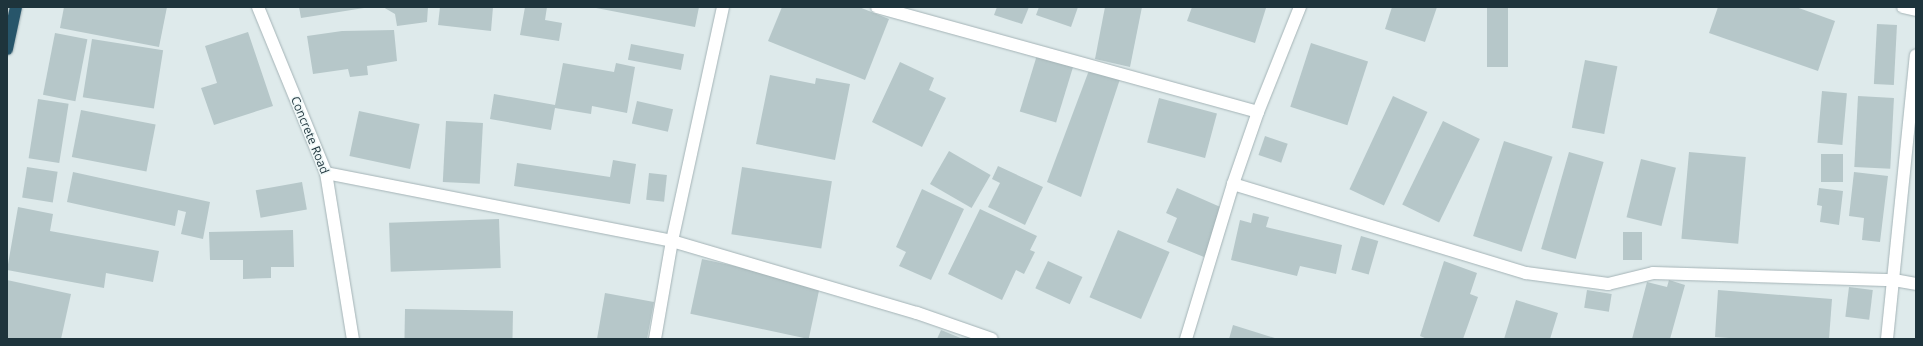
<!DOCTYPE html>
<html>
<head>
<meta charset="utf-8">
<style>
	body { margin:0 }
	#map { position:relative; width:1923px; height:346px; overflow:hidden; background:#deeaeb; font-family:"Open Sans",sans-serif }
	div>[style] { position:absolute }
	.building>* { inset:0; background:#b6c7c9; transform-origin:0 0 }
	.roads { filter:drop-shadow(0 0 1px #a4b3b6) drop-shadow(0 0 1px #a4b3b6) }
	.minor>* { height:12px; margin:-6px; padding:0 6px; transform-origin:6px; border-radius:6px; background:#fff }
	.highway>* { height:12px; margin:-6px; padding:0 6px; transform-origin:6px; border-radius:6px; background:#27556a }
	span { translate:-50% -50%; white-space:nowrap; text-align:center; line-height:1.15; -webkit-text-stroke:3px #eef7f7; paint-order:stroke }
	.street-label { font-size:12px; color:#1e343c }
	.frame { position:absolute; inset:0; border:8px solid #1e343c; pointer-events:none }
</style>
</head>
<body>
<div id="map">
	<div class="building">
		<i style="clip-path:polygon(64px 7px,167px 7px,159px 47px,60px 28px)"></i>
		<i style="clip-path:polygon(299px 7px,364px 7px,364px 8px,301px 18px)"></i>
		<i style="clip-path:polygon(383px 7px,428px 7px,427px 22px,397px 26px,395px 14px)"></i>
		<i style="clip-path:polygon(440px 7px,493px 7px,491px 31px,438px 25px)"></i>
		<i style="clip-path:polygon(525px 7px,547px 7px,545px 20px,562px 23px,559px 41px,520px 35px)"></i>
		<i style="clip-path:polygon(591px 7px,699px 7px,695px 27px)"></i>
		<i style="clip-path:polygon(782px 7px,859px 7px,889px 19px,865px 80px,768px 41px)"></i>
		<i style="clip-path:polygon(997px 7px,1029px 7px,1022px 24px,994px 15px)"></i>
		<i style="clip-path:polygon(1039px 7px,1078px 7px,1071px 27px,1036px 15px)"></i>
		<i style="clip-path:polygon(1105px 7px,1142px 7px,1130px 67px,1095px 59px)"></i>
		<i style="clip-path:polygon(1192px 7px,1264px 7px,1266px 8px,1255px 43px,1187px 21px)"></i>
		<i style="clip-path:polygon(1392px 7px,1437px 7px,1425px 42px,1385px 29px)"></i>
		<i style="left:1487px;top:7px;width:21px;height:60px"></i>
		<i style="clip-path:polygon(1718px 7px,1796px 7px,1835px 21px,1818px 71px,1709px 33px)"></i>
		<i style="left:1877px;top:24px;width:20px;height:60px;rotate:3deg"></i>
		<i style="clip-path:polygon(394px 30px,397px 61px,367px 66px,368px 75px,350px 77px,348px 69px,313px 74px,307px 36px,342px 31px)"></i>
		<i style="clip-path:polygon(248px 32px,273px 106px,214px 125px,201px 88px,217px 83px,205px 46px)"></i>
		<i style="left:55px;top:33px;width:33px;height:63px;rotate:11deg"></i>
		<i style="left:92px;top:39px;width:72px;height:59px;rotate:9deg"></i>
		<i style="left:1311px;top:43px;width:60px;height:67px;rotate:18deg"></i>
		<i style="left:631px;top:44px;width:54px;height:16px;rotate:11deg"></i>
		<i style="left:1037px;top:55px;width:38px;height:59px;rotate:17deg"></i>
		<i style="left:1585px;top:60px;width:33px;height:69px;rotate:11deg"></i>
		<i style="clip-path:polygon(900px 62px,934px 78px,929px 90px,946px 98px,922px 147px,872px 122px)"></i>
		<i style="clip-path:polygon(563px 63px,614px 72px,616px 63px,635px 67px,627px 113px,592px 106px,591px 114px,555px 108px,551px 130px,490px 119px,494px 94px,555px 105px)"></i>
		<i style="clip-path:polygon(1091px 65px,1121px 76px,1081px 197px,1047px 182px)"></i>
		<i style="clip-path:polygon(770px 75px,815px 84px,816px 78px,850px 84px,835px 160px,756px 144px)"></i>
		<i style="left:1822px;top:91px;width:25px;height:52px;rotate:5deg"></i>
		<i style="left:1393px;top:96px;width:38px;height:103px;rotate:25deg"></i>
		<i style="left:1858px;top:96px;width:36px;height:71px;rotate:3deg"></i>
		<i style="left:1159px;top:98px;width:60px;height:46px;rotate:15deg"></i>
		<i style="left:38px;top:99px;width:31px;height:60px;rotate:9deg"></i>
		<i style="left:637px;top:101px;width:37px;height:23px;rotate:13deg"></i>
		<i style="left:81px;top:110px;width:76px;height:48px;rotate:11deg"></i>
		<i style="left:359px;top:111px;width:62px;height:46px;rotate:12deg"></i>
		<i style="left:446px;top:121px;width:37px;height:61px;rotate:3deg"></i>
		<i style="left:1443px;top:121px;width:41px;height:93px;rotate:26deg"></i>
		<i style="left:1265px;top:136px;width:24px;height:20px;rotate:19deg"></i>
		<i style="left:1504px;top:141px;width:51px;height:100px;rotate:18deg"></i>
		<i style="left:949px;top:151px;width:48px;height:38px;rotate:30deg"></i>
		<i style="left:1569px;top:152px;width:36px;height:101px;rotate:16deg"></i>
		<i style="left:1689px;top:152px;width:57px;height:87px;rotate:5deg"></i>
		<i style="left:1821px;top:154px;width:22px;height:28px"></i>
		<i style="left:1641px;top:159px;width:36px;height:60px;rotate:14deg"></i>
		<i style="clip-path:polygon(613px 160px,636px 164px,630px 204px,514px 186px,517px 163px,610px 177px)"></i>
		<i style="clip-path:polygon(998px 166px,1043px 187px,1025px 225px,988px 207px,1000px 183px,992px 179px)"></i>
		<i style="left:27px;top:167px;width:31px;height:31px;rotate:9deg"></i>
		<i style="left:742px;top:167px;width:91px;height:68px;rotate:9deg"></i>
		<i style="clip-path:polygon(73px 172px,210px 202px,203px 239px,181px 234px,186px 212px,178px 210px,175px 226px,67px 202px)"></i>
		<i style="clip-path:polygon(1854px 172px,1888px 176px,1880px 242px,1862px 240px,1864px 218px,1849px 216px)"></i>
		<i style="left:649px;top:173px;width:18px;height:27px;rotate:6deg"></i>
		<i style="left:302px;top:182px;width:28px;height:47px;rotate:80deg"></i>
		<i style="clip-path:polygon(1177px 188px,1225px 209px,1204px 257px,1167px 242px,1177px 218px,1166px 213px)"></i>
		<i style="clip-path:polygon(1819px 188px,1843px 191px,1839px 225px,1820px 222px,1822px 206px,1817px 205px)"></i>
		<i style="clip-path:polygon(922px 189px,964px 209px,931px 280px,899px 266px,906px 252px,896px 247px)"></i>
		<i style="clip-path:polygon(18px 207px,53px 214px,50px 231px,159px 251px,153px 282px,106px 273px,104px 288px,7px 270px)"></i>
		<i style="clip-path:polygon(980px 209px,1037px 236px,1030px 250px,1035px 252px,1024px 274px,1016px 270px,1002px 300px,948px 274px)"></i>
		<i style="clip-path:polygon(1253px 213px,1269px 217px,1266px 227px,1342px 245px,1336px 274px,1300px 266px,1297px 276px,1231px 260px,1240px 220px,1251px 223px)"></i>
		<i style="left:499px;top:219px;width:49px;height:110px;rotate:88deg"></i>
		<i style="clip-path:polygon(293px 230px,294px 267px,271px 267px,271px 278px,243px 279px,243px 260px,210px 260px,209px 232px)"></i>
		<i style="left:1118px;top:230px;width:56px;height:73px;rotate:23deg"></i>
		<i style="left:1623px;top:232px;width:19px;height:28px"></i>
		<i style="left:1361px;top:236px;width:18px;height:35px;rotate:16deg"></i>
		<i style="left:702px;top:259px;width:121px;height:56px;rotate:12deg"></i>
		<i style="left:1048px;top:261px;width:38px;height:30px;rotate:25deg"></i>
		<i style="clip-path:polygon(1444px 261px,1477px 273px,1470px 294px,1478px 297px,1463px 339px,1427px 339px,1420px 336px)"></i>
		<i style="clip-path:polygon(7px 280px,71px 294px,61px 339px,7px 339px)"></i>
		<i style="clip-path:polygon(1669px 280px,1685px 285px,1670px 339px,1632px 339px,1647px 282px,1667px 287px)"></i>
		<i style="left:1849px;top:287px;width:24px;height:30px;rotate:7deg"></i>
		<i style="left:1587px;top:290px;width:25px;height:18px;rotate:9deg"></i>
		<i style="clip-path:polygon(1718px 290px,1832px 299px,1829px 339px,1743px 339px,1715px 337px)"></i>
		<i style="clip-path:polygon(605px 293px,654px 302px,647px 339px,597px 339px)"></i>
		<i style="clip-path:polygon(1516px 300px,1558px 313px,1550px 339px,1504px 339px)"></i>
		<i style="left:405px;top:309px;width:108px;height:30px;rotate:1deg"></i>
		<i style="clip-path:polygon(1233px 325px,1278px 339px,1229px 339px)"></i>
		<i style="clip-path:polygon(941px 330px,963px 339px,937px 339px)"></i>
	</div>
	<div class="roads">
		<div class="minor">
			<i style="left:258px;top:7px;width:179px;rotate:67.7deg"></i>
			<i style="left:326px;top:173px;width:168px;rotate:80.8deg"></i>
			<i style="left:877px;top:7px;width:395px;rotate:15.4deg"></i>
			<i style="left:1903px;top:7px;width:13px;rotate:13deg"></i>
			<i style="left:326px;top:173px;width:353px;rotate:11.1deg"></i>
			<i style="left:672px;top:241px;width:255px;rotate:16.4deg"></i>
			<i style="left:917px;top:313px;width:79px;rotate:19.1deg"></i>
			<i style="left:1233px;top:184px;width:306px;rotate:16.9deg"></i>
			<i style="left:1526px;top:273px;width:83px;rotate:7.6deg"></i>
			<i style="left:1608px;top:284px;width:46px;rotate:-13.7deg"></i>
			<i style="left:1653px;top:273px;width:241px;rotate:1.7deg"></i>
			<i style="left:1894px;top:280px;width:22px;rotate:10deg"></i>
			<i style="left:655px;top:339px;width:99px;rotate:-80.2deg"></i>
			<i style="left:672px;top:241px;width:239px;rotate:-77.7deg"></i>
			<i style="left:1186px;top:339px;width:162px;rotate:-73.1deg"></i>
			<i style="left:1233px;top:184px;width:76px;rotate:-70.9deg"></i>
			<i style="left:1258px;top:112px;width:113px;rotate:-68.2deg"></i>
			<i style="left:1887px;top:339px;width:285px;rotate:-84.2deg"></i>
		</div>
		<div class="highway">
			<i style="left:7px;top:49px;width:43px;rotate:-77.9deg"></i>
		</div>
	</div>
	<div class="street-label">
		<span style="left:310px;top:135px;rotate:68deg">Concrete Road</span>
	</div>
	<div class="frame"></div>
</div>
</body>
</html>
